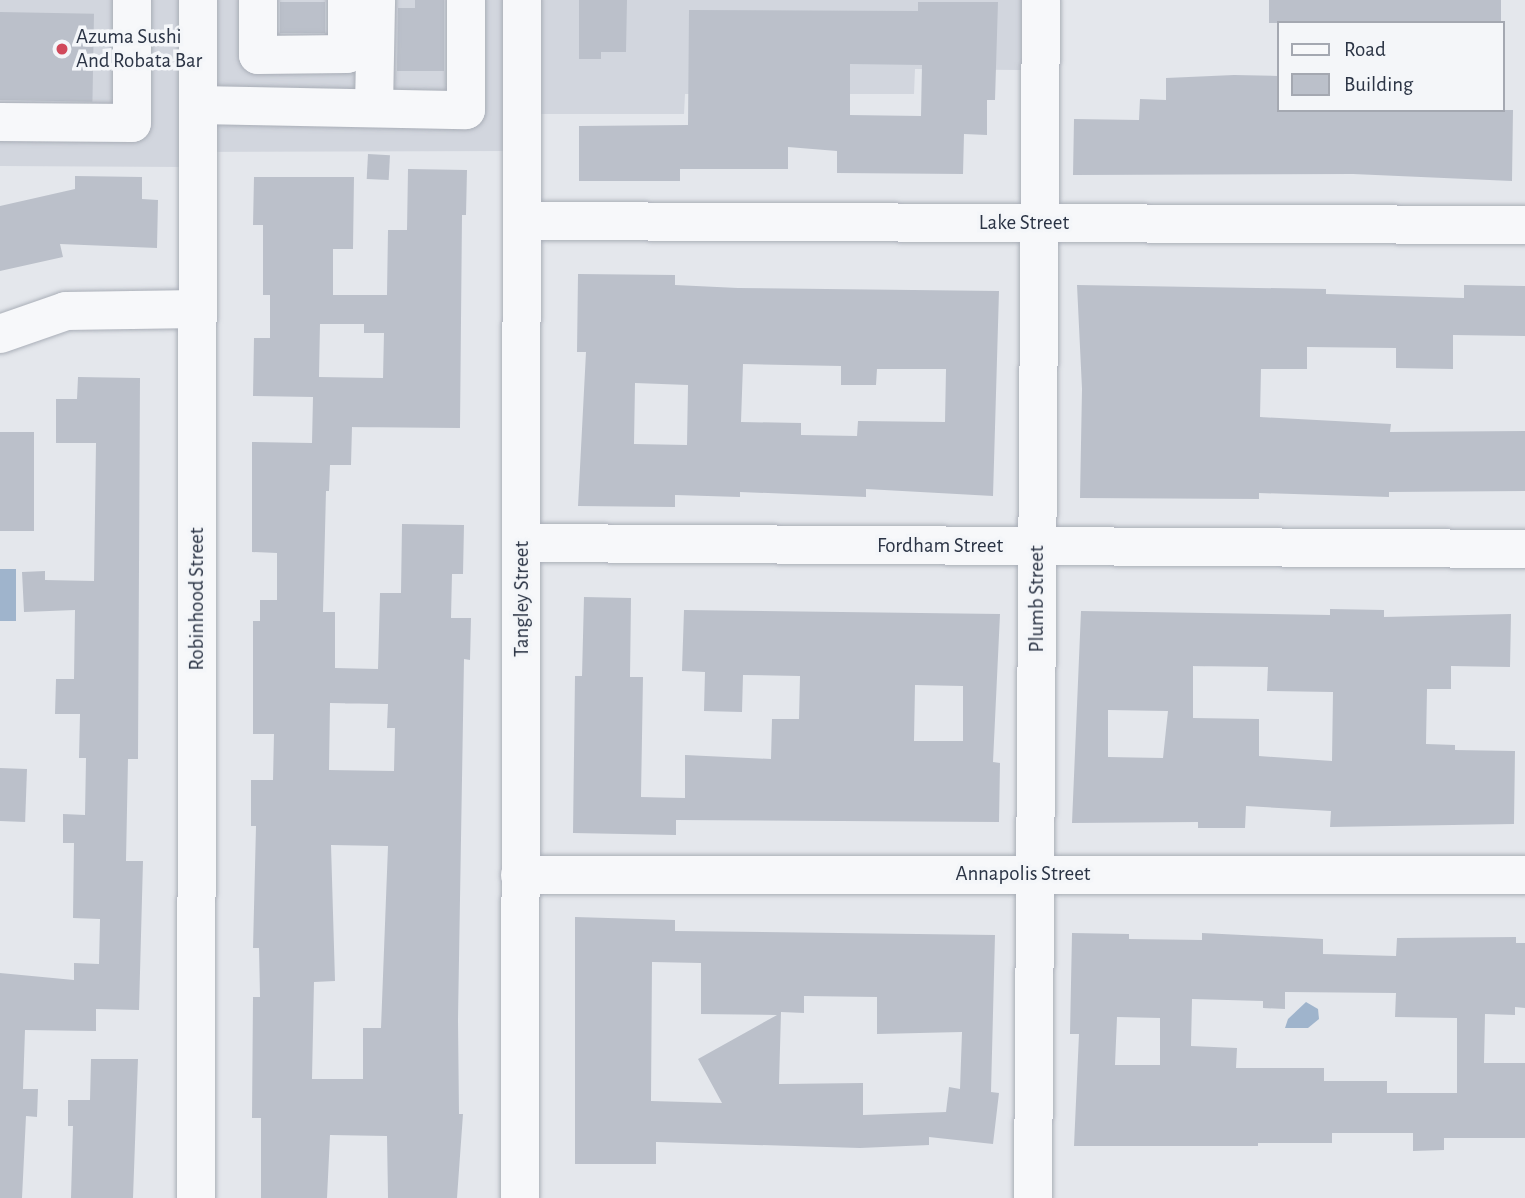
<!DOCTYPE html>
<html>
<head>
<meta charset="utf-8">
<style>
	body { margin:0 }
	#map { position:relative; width:1525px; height:1198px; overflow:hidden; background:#e4e7ec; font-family:"Alegreya Sans",sans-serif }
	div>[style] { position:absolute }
	.built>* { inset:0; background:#d2d6de }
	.water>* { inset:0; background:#9fb4cc; transform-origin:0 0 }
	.building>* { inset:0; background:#bbc0ca; transform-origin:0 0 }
	.roads { filter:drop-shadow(0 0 2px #a9aeb7) drop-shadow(0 0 2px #a9aeb7) }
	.minor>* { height:38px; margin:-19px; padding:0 19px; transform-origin:19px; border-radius:19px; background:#f7f8fa }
	.dots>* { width:19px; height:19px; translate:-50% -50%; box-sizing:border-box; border:4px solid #f4f6f9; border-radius:50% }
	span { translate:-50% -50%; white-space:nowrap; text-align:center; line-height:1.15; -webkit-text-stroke:7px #f4f6f9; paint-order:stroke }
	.poi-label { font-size:21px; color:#2b3445 }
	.left { translate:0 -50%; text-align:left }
	.street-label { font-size:21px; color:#2b3445 }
	.legend { position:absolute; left:1277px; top:21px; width:228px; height:91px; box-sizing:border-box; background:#f4f6f9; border:2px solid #a4a8b1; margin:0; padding:9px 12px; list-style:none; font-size:21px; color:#2b3445 }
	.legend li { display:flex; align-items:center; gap:14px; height:35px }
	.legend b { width:35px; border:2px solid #a4a8b1 }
</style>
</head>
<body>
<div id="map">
	<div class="built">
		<i style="clip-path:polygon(0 0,1024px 0,1024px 70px,915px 69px,914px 94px,685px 94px,684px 114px,508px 114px,507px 151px,183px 152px,182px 167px,0 166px)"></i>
	</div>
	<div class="water">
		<i style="left:0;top:569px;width:16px;height:52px"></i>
		<i style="clip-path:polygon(1306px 1002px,1318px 1009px,1319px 1019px,1308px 1028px,1285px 1028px,1288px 1019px)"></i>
	</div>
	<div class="building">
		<i style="clip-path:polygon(415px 0,444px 0,444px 71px,397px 71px,398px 8px,415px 8px)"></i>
		<i style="clip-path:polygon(579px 0,627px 0,626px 52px,601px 52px,601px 59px,579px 59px)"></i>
		<i style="left:1269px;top:0;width:232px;height:23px"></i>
		<i style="left:280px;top:2px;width:45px;height:31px"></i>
		<i style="clip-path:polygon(evenodd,918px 2px,998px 2px,995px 100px,987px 100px,987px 135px,964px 134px,963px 174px,837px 173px,837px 151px,788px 147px,788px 169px,680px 169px,680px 181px,579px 181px,579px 126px,688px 125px,689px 10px,918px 11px,918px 2px,850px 64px,922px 65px,921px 116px,850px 115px,850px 64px)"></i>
		<i style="left:0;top:12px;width:94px;height:88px;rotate:1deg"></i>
		<i style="clip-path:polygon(1234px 75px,1278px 76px,1278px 110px,1513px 110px,1512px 181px,1353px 174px,1073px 175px,1074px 119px,1139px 120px,1140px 99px,1166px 100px,1166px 78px)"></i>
		<i style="left:368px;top:154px;width:22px;height:25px;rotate:3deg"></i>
		<i style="clip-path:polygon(evenodd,408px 169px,467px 170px,466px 215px,462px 215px,460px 428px,352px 427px,351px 465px,330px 465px,329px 491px,326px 491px,323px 612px,335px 612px,335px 668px,378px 669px,380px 593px,401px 593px,402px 524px,464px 525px,463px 574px,452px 574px,451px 618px,471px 618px,470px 660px,464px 659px,458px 1020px,459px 1114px,463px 1114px,457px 1198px,388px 1198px,387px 1136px,330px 1135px,327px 1198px,261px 1198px,261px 1118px,252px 1118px,253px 997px,260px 997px,259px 948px,253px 948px,256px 826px,251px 826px,251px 780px,273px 780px,274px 734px,253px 734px,253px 621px,260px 621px,260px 600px,277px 600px,277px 553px,252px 552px,252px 442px,312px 443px,313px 397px,253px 396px,254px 338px,270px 338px,270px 295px,263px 295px,263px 225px,253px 225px,254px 177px,354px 177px,353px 249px,333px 249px,333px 295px,387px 295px,388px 230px,407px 230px,408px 169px,320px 324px,364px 324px,364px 333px,384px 333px,383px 378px,319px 377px,320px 324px,408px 169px,330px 703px,388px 704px,387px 728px,395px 728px,394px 771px,329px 770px,330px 703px,408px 169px,331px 845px,388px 846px,381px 1028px,363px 1028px,363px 1079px,312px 1079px,314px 982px,335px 981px,331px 845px)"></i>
		<i style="clip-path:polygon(75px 176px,142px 177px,142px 199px,158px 200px,157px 248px,60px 244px,63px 257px,0 271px,0 206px,75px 189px)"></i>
		<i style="clip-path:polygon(evenodd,578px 274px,675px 275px,675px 285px,738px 288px,999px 291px,993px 496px,866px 489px,866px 497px,740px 492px,740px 497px,675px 495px,675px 507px,578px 506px,586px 352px,577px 352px,578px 274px,743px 364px,841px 366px,841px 385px,876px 385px,877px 369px,946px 369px,945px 422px,858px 421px,857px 436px,801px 435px,801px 423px,741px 422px,743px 364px,578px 274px,635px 383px,688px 385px,687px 445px,634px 444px,635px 383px)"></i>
		<i style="clip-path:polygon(1077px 285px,1326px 289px,1326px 294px,1464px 298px,1464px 285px,1525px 286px,1525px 336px,1453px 335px,1453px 369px,1396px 368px,1396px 348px,1307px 347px,1307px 369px,1261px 369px,1260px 417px,1391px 424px,1390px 432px,1525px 431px,1525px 491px,1389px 492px,1389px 497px,1259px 493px,1259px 499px,1080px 498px,1082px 389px)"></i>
		<i style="clip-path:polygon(78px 377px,140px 378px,138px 759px,128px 759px,126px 861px,143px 861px,139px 1010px,96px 1009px,96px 1031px,25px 1030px,23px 1089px,38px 1089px,37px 1117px,26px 1116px,22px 1198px,0 1198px,0 973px,74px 980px,74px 963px,99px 964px,100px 919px,73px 918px,74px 843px,63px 843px,63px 814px,85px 815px,86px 758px,79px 758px,80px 714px,55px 714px,56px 679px,74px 679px,75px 610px,24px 612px,22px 572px,45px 571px,45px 580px,94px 581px,96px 443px,56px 443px,56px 399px,77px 399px)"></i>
		<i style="left:0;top:432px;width:34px;height:99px"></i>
		<i style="clip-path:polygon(evenodd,584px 597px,631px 598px,630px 677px,643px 677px,641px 797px,685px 798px,685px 755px,771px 759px,772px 719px,799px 719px,800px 676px,743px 675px,742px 712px,704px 711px,705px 672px,682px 671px,684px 610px,1000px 614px,993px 762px,1000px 763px,999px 822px,676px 820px,676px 835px,573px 833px,575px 676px,582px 676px,584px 597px,915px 685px,963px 686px,963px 741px,914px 741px,915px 685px)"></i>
		<i style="clip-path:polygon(evenodd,1330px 609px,1384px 610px,1384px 617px,1511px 614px,1510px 667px,1451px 666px,1451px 689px,1427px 689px,1426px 744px,1455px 745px,1455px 750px,1515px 751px,1514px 824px,1330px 827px,1331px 811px,1246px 806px,1245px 828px,1198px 828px,1198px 822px,1072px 823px,1081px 611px,1330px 615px,1330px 609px,1193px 666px,1268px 667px,1267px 691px,1333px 692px,1332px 761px,1259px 756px,1259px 719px,1193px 718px,1193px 666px,1330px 609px,1108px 710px,1168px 711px,1163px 758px,1108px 757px,1108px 710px)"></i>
		<i style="left:0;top:768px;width:27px;height:53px;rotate:2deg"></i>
		<i style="clip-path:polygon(evenodd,575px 917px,675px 920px,675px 931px,995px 935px,991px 1092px,999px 1093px,993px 1144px,929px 1137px,929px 1145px,860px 1148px,656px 1142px,656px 1164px,575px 1164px,575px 917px,652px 962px,701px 963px,701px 1014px,777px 1015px,698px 1059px,722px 1103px,651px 1101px,652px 962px,575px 917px,804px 996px,877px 997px,877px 1034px,962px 1032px,960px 1089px,949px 1087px,946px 1112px,863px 1115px,863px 1083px,779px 1084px,781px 1012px,804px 1013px,804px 996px)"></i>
		<i style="clip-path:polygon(evenodd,1072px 933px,1129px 934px,1129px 939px,1202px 940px,1202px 933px,1323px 939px,1323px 954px,1396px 956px,1397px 938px,1516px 937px,1516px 943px,1525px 943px,1525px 1008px,1515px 1007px,1515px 1015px,1485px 1014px,1484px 1063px,1525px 1063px,1525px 1138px,1444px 1138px,1444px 1150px,1413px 1151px,1413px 1133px,1332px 1133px,1332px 1143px,1258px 1143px,1258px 1146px,1074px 1146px,1079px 1034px,1070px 1034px,1072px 933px,1285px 992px,1396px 993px,1395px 1017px,1457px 1018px,1457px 1093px,1387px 1093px,1387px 1081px,1324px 1081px,1324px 1068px,1236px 1068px,1237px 1048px,1191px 1046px,1192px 999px,1263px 1001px,1263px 1008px,1285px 1009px,1285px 992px,1072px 933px,1117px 1017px,1160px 1018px,1160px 1065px,1115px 1065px,1117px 1017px)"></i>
		<i style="clip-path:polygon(91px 1059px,138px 1059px,133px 1198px,71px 1198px,73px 1126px,68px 1126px,68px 1100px,90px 1100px)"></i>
	</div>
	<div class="roads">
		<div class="minor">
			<i style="left:258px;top:0;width:55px;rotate:90deg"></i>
			<i style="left:258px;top:55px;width:89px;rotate:-0.6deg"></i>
			<i style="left:347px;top:54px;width:54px;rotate:-90deg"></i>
			<i style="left:198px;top:105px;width:268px;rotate:1.1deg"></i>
			<i style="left:466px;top:110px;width:110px;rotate:-90deg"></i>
			<i style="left:374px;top:108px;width:108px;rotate:-88.9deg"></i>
			<i style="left:0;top:122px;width:132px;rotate:0.4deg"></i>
			<i style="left:132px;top:123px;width:123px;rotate:-90deg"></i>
			<i style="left:523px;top:221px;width:1002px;rotate:0.23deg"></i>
			<i style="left:0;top:334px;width:70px;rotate:-19.2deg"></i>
			<i style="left:66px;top:311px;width:132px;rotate:-0.9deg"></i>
			<i style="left:522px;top:543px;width:1003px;rotate:0.34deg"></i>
			<i style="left:520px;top:875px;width:1005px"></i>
			<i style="left:196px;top:1198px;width:1198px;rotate:-89.9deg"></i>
			<i style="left:520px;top:1198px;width:1198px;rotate:-89.9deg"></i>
			<i style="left:1033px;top:1198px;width:1198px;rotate:-89.62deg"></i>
		</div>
	</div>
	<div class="dots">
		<i style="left:62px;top:49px;background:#d1495b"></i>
	</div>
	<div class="poi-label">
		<span class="left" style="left:76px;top:49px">Azuma Sushi<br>And Robata Bar</span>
	</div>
	<div class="street-label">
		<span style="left:1024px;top:223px">Lake Street</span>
		<span style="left:940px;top:546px">Fordham Street</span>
		<span style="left:197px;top:599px;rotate:-90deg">Robinhood Street</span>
		<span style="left:522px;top:599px;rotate:-90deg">Tangley Street</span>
		<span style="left:1037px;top:599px;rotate:-90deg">Plumb Street</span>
		<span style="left:1023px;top:874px">Annapolis Street</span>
	</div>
	<ul class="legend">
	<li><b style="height:9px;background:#f7f8fa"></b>Road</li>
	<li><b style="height:19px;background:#bbc0ca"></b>Building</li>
	</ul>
</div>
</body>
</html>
